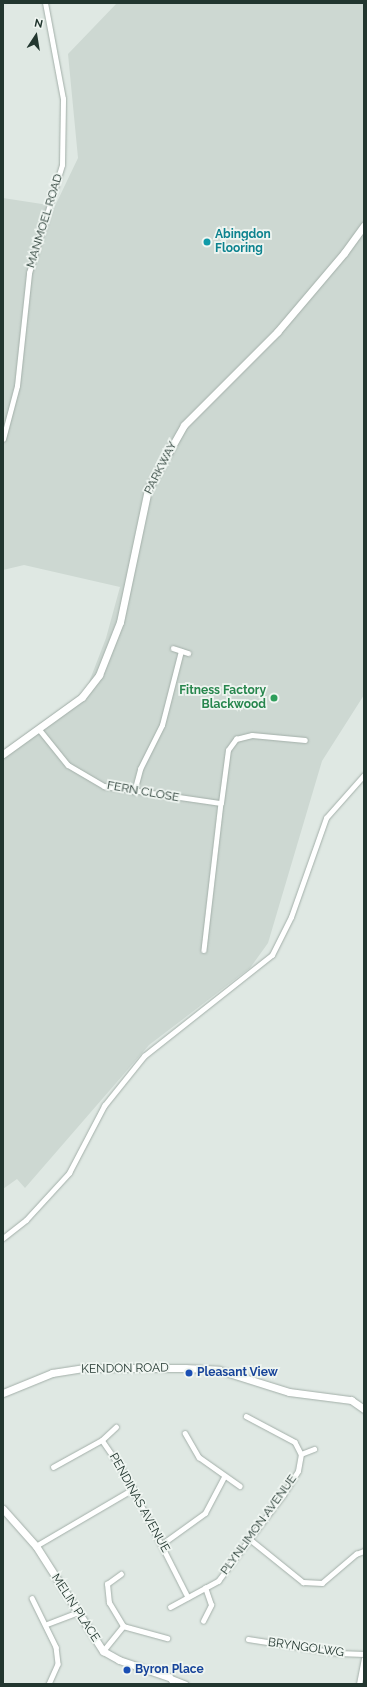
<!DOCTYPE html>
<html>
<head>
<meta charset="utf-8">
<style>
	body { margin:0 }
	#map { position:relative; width:367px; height:1687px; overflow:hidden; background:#dfe8e3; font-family:Raleway,sans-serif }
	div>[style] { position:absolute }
	.built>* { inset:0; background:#cdd8d2 }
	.roads { filter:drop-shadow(0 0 1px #a3afa9) drop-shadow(0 0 1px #a3afa9) }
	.street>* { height:4.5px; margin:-2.25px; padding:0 2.25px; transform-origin:2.25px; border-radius:2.25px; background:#fff }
	.secondary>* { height:7px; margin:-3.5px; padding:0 3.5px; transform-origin:3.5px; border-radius:3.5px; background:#fff }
	.dots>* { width:11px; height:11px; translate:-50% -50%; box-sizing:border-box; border:2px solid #eff5f1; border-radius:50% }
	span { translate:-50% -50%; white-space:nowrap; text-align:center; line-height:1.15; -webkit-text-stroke:3.5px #eff5f1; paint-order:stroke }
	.street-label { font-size:12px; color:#22362f }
	.culture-label { font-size:12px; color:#0d838f; font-weight:700 }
	.left { translate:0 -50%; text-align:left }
	.leisure-label { font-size:12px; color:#27864d; font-weight:700 }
	.right { translate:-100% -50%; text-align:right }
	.transit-label { font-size:12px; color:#164399; font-weight:700 }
	.frame { position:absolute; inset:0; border:4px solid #22362f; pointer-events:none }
	.north { position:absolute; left:16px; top:16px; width:40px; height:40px; -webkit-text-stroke:3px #eff5f1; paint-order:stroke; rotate:12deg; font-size:11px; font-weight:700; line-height:16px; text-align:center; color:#22362f }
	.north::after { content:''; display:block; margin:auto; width:14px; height:18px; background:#22362f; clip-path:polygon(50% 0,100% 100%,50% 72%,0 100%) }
</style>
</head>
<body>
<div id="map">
	<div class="built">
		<i style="clip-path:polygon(117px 3px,364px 3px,364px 695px,322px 761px,268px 943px,250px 968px,149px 1045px,25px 1188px,17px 1179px,3px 1189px,3px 750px,86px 690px,106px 638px,120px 587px,24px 565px,3px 570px,3px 198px,55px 206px,78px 158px,68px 54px)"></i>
	</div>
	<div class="roads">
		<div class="street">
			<i style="left:3px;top:439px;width:55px;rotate:-75.2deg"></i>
			<i style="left:17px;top:386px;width:114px;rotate:-83.9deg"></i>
			<i style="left:29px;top:273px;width:113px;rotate:-73deg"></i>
			<i style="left:62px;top:165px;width:66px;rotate:-89.1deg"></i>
			<i style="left:63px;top:99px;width:98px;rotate:-100.6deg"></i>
			<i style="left:173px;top:648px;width:16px;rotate:18deg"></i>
			<i style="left:39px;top:729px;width:46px;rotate:51.1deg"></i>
			<i style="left:68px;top:765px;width:42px;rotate:30.3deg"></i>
			<i style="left:104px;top:786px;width:118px;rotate:8.3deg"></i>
			<i style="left:221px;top:803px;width:148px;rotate:96.6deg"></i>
			<i style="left:134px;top:792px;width:24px;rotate:-75deg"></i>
			<i style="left:140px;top:769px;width:49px;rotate:-63.4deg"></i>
			<i style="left:162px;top:725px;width:76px;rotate:-75.6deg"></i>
			<i style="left:221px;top:803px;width:53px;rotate:-82.5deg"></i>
			<i style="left:228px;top:750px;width:14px;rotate:-54deg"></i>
			<i style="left:236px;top:739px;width:16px;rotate:-14deg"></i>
			<i style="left:252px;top:735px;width:53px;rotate:5.4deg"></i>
			<i style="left:3px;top:1238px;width:29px;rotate:-38deg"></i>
			<i style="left:26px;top:1220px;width:64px;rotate:-47.5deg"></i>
			<i style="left:69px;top:1173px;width:76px;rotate:-62.4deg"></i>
			<i style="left:104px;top:1106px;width:64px;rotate:-51.3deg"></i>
			<i style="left:144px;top:1056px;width:163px;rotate:-38.3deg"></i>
			<i style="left:272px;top:955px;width:42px;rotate:-63.4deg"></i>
			<i style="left:291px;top:917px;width:105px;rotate:-70.5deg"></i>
			<i style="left:326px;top:818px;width:57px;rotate:-48.5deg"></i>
			<i style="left:246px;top:1416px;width:55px;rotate:28deg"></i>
			<i style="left:295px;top:1442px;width:13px;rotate:63deg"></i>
			<i style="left:185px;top:1433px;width:28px;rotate:60deg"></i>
			<i style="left:199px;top:1457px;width:50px;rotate:35.3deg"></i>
			<i style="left:102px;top:1440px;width:19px;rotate:-43deg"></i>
			<i style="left:53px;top:1467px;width:56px;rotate:-28.9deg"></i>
			<i style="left:102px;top:1440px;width:42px;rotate:55.6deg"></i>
			<i style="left:126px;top:1475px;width:137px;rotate:63.1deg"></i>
			<i style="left:251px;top:1540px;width:67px;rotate:38.9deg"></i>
			<i style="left:303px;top:1582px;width:19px;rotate:3deg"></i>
			<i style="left:322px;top:1583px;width:45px;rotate:-40.5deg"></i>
			<i style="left:356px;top:1554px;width:9px;rotate:-21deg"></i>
			<i style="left:162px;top:1544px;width:53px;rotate:-35.8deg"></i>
			<i style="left:205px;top:1513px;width:41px;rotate:-62.2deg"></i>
			<i style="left:36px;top:1546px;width:113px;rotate:-30.4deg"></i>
			<i style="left:32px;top:1598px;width:55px;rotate:63.9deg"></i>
			<i style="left:56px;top:1647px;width:17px;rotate:83deg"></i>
			<i style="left:58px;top:1664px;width:22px;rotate:114deg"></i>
			<i style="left:170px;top:1607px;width:55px;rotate:-28.4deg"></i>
			<i style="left:218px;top:1581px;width:108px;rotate:-52.9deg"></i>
			<i style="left:283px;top:1495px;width:28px;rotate:-58deg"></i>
			<i style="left:298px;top:1471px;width:17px;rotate:-80deg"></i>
			<i style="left:301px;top:1454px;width:14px;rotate:-21deg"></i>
			<i style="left:203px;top:1621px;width:18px;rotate:-63deg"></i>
			<i style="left:211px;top:1605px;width:18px;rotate:-109deg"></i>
			<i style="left:47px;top:1624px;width:30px;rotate:-21deg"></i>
			<i style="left:123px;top:1626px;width:46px;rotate:15.3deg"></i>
			<i style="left:248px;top:1639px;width:91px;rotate:8.8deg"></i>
			<i style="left:338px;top:1653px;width:26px;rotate:2deg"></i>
			<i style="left:103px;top:1651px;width:32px;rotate:-51deg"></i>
			<i style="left:123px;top:1626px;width:27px;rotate:-121deg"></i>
			<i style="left:109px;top:1603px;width:19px;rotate:-96deg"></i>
			<i style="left:107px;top:1584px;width:17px;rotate:-36deg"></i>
			<i style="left:169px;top:1677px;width:18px;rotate:22deg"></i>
			<i style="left:169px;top:1677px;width:9px;rotate:54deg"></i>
			<i style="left:359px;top:1684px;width:25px;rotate:-79deg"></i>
		</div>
		<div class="secondary">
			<i style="left:3px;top:754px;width:97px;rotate:-35.8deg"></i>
			<i style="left:82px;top:697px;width:28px;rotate:-52deg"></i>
			<i style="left:99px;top:675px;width:57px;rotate:-68.4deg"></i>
			<i style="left:120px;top:622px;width:136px;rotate:-78.1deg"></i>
			<i style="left:148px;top:489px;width:73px;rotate:-60.6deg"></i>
			<i style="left:184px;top:425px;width:132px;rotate:-45deg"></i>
			<i style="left:277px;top:332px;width:104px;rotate:-49.7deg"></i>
			<i style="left:344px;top:253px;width:34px;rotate:-54deg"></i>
			<i style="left:3px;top:1393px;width:53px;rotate:-22.2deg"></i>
			<i style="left:52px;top:1373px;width:33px;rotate:-9deg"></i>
			<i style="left:85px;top:1368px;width:100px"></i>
			<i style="left:185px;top:1368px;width:34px;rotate:3deg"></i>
			<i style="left:219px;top:1370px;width:73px;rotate:17.4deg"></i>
			<i style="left:289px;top:1392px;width:63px;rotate:7.4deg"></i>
			<i style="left:351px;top:1400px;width:16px;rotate:35deg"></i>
			<i style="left:3px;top:1509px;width:50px;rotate:48.3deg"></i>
			<i style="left:36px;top:1546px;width:125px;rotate:57.5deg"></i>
			<i style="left:103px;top:1651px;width:18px;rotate:29deg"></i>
			<i style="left:119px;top:1660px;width:53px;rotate:18.8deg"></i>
		</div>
	</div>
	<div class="dots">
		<i style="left:207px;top:242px;background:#0f9aa8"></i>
		<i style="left:274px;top:698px;background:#2e9e5b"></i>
		<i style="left:189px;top:1373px;background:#1a4fb4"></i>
		<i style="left:127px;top:1670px;background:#1a4fb4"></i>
	</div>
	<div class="street-label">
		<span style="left:45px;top:221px;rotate:-73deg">MANMOEL ROAD</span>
		<span style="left:161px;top:468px;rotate:-63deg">PARKWAY</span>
		<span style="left:143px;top:792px;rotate:10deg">FERN CLOSE</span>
		<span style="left:125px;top:1369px;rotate:-1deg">KENDON ROAD</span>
		<span style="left:139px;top:1503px;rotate:61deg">PENDINAS AVENUE</span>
		<span style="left:259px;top:1525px;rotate:-54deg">PLYNLIMON AVENUE</span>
		<span style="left:75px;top:1608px;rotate:57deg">MELIN PLACE</span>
		<span style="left:306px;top:1648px;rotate:8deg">BRYNGOLWG</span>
	</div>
	<div class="culture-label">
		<span class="left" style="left:215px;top:242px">Abingdon<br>Flooring</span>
	</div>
	<div class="leisure-label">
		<span class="right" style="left:266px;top:698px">Fitness Factory<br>Blackwood</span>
	</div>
	<div class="transit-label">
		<span class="left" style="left:197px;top:1373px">Pleasant View</span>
		<span class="left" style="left:135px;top:1670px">Byron Place</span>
	</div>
	<div class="frame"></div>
	<div class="north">N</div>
</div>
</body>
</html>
